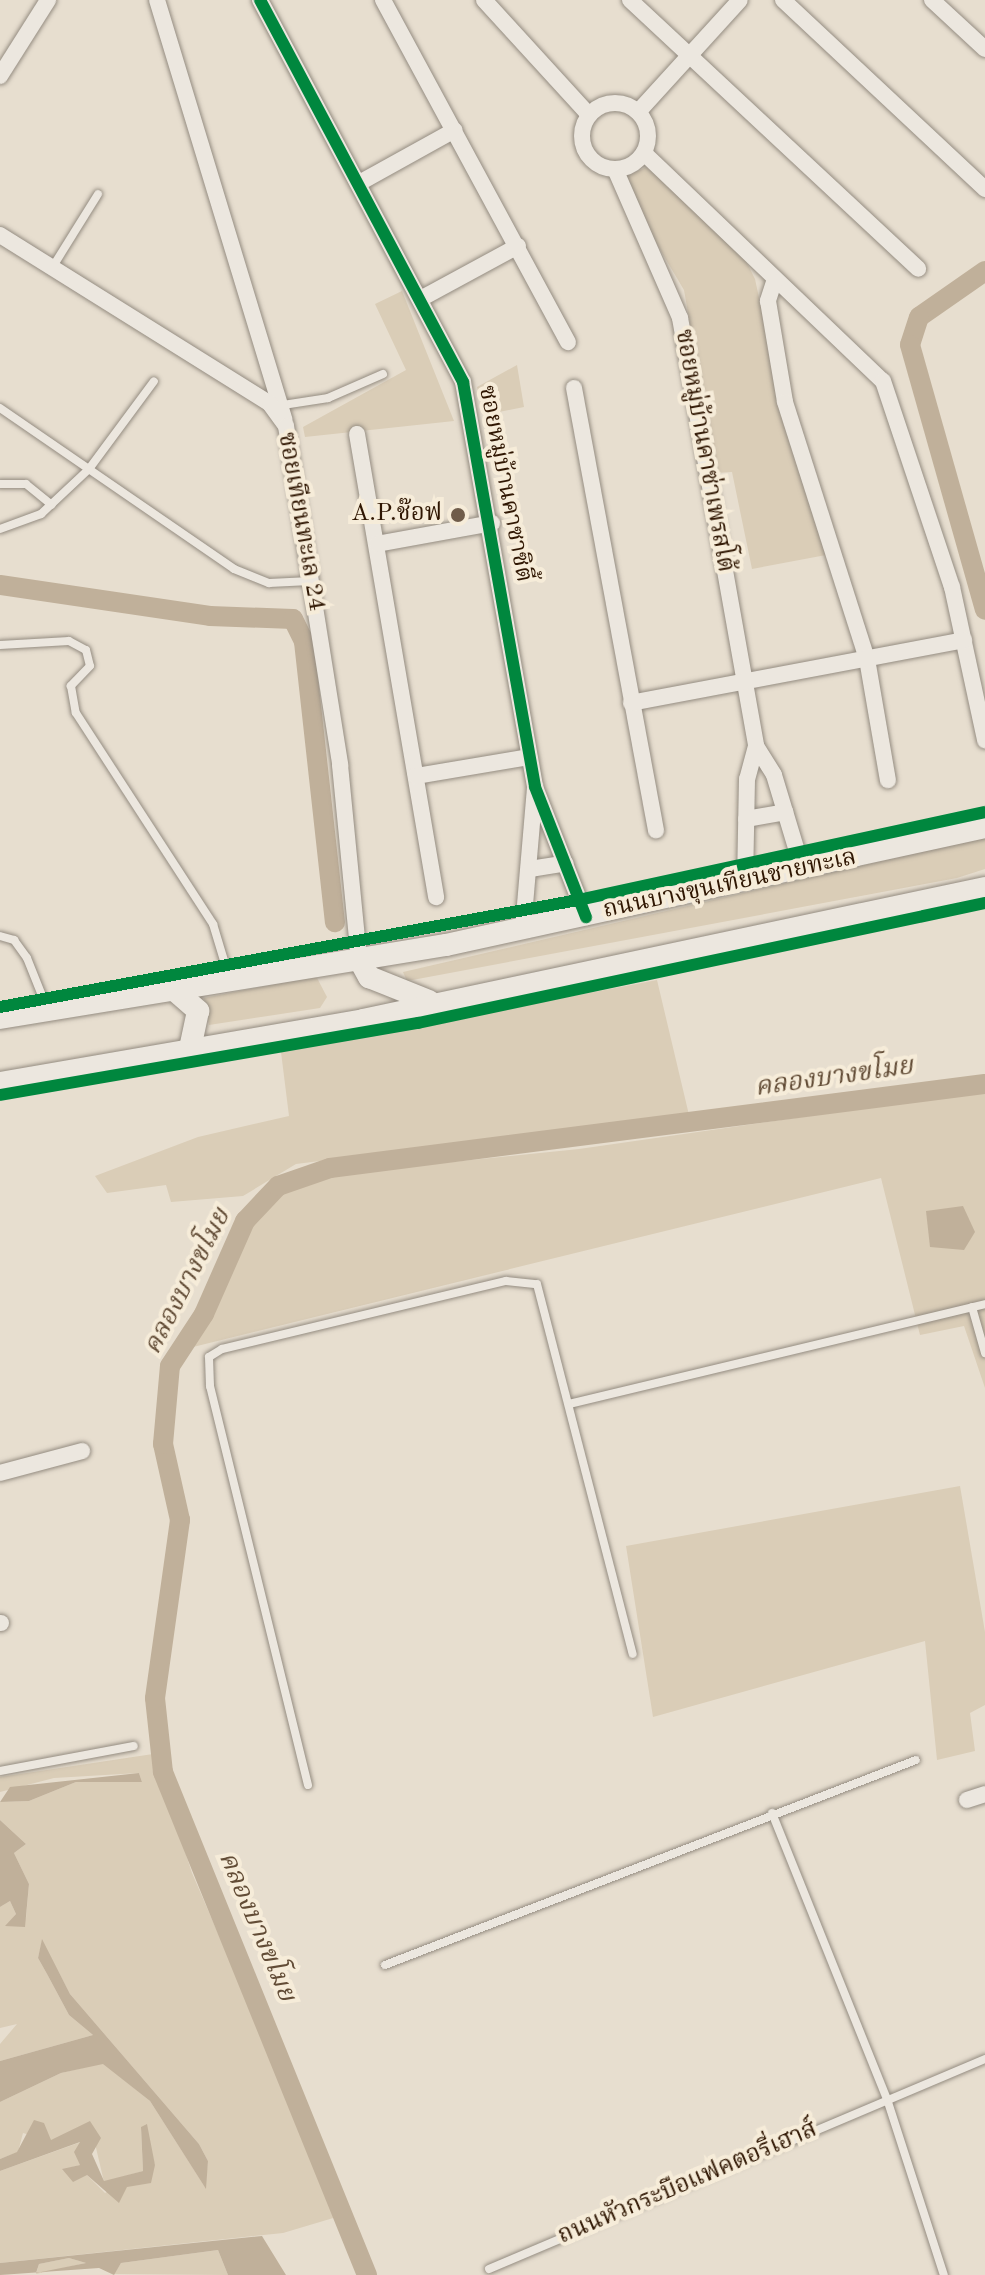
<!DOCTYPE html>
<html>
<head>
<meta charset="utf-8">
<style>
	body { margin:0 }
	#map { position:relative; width:985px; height:2275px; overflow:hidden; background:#e7decf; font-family:"Old Standard TT","Noto Serif Thai",serif }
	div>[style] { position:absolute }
	.green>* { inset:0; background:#dacdb7 }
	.water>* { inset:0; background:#c0b09a }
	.canal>* { height:20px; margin:-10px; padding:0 10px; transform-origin:10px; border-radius:10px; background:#c0b09a }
	.roads { filter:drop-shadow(0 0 2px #948c81) drop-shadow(0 0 2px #948c81) }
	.service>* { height:8px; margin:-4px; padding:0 4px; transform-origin:4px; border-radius:4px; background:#ece7df }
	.minor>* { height:16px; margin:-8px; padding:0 8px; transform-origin:8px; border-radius:8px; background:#ece7df }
	.minor>.ring { margin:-8px; padding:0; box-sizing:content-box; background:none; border:16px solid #ece7df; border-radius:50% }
	.secondary>* { height:22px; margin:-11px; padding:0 11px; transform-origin:11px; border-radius:11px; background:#ece7df }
	.cycleway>* { height:12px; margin:-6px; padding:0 6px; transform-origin:6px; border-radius:6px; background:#00873e }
	.dots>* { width:22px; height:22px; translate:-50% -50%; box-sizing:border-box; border:4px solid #f6ecd9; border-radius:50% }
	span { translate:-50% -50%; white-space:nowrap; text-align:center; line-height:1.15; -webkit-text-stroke:8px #f6ecd9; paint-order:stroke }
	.street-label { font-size:24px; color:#2f1602 }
	.poi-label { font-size:24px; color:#2f1602 }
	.right { translate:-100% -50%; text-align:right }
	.water-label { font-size:26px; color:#624c36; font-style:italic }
</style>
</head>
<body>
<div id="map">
	<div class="green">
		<i style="clip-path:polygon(647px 167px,745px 259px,755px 279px,789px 438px,826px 555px,752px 569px,732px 472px,716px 473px,684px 290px,630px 199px,628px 175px)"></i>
		<i style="clip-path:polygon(402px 291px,454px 421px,305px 437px,303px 427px,406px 370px,375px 304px)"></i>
		<i style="clip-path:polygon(517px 365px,524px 407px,484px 415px,477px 387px)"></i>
		<i style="clip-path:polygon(985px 837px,985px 869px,957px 878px,407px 981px,403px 972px)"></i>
		<i style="clip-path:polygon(316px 976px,327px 997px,320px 1008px,209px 1025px,204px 998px)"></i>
		<i style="clip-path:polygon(657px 980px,689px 1115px,296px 1164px,243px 1196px,171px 1202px,166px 1185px,107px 1193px,95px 1176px,198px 1137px,289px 1116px,281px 1052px)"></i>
		<i style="clip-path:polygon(985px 1091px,985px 1388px,964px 1326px,920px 1335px,881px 1178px,193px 1347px,252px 1226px,280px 1191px,326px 1175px,579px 1149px)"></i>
		<i style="clip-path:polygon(960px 1486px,985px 1632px,985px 1705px,970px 1713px,975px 1751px,937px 1760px,925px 1641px,653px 1717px,626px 1546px)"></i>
		<i style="clip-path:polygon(153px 1754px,192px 1873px,340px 2216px,283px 2233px,0 2263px,0 2171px,81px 2142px,80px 2165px,62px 2170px,87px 2175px,105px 2193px,155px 2165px,141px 2128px,143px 2171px,104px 2182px,90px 2122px,51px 2141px,23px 2133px,18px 2152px,0 2159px,0 2102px,61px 2073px,103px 2063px,150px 2101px,205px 2187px,208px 2161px,199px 2144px,70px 1994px,42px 1941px,38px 1958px,47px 1974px,69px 2015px,93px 2035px,0 2061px,0 2044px,17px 2024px,0 2028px,0 1907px,10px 1901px,16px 1914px,6px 1926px,26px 1918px,29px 1884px,14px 1853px,26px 1844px,0 1820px,0 1802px,29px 1801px,76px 1782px,142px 1782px,139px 1773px,54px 1778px,0 1792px,0 1777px)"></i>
		<i style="clip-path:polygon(218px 2250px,228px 2275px,114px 2274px,121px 2263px)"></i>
		<i style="clip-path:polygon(69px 2258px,86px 2263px,36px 2274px,39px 2264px)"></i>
	</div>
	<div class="water">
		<i style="clip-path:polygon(963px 1206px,975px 1232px,964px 1250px,930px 1247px,926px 1211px)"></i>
		<i style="clip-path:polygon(139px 1773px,142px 1782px,76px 1782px,29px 1801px,0 1802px,10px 1787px)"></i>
		<i style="clip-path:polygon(0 1820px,26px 1844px,14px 1853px,29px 1884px,25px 1927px,5px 1926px,16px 1914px,10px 1901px,0 1907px)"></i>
		<i style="clip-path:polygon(42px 1939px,70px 1994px,199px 2144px,208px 2161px,206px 2189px,150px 2101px,103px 2064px,61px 2073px,0 2102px,0 2061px,93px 2035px,69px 2015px,47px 1974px,38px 1958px)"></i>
		<i style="clip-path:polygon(34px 2120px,44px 2123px,51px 2140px,90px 2121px,101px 2138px,92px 2154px,104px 2181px,143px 2171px,141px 2127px,147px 2124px,155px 2165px,151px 2183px,127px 2187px,119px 2203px,87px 2175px,73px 2182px,62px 2169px,80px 2165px,74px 2152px,80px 2142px,0 2171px,0 2159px,17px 2152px)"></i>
		<i style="clip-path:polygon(evenodd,262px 2236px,286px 2275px,228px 2275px,218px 2250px,121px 2263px,114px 2275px,99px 2268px,0 2275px,0 2263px,262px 2236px,69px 2258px,86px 2263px,36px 2273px,39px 2264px,69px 2258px)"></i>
	</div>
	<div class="canal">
		<i style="left:985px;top:271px;width:80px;rotate:145.1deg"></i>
		<i style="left:919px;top:317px;width:29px;rotate:108deg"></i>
		<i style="left:910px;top:345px;width:275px;rotate:74.2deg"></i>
		<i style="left:0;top:585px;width:212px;rotate:8.4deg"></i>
		<i style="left:210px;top:616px;width:83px;rotate:2.1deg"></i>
		<i style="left:293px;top:619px;width:25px;rotate:64deg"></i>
		<i style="left:304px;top:642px;width:282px;rotate:83.7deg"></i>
		<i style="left:367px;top:2275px;width:543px;rotate:-112.08deg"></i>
		<i style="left:163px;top:1772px;width:74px;rotate:-96.2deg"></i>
		<i style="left:155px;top:1698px;width:180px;rotate:-82deg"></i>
		<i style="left:180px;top:1520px;width:78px;rotate:-102.6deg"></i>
		<i style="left:163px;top:1444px;width:78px;rotate:-84.9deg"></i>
		<i style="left:170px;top:1366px;width:62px;rotate:-56.8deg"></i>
		<i style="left:204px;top:1314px;width:102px;rotate:-66.2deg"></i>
		<i style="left:245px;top:1221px;width:48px;rotate:-46.7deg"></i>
		<i style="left:278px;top:1186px;width:55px;rotate:-19.1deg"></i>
		<i style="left:330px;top:1168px;width:660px;rotate:-7.31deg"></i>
	</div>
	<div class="roads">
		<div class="service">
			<i style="left:52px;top:268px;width:87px;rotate:-58.1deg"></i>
			<i style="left:283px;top:405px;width:46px;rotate:-8.8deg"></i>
			<i style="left:328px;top:398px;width:60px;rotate:-23.6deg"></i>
			<i style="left:0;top:408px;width:284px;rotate:34.5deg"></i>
			<i style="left:234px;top:569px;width:38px;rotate:22deg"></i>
			<i style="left:269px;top:583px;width:41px;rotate:-2.8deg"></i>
			<i style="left:0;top:484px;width:26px"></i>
			<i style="left:26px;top:484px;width:33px;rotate:39deg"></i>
			<i style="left:0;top:529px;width:44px;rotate:-20.1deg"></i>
			<i style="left:41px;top:514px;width:66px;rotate:-43.2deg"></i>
			<i style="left:89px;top:469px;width:109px;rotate:-53.5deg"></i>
			<i style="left:0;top:645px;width:69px;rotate:-3.3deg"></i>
			<i style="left:69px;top:641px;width:19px;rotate:28deg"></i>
			<i style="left:86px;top:650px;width:16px;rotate:76deg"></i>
			<i style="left:90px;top:666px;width:28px;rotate:134deg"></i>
			<i style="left:71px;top:686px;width:27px;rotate:80deg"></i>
			<i style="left:76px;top:713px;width:252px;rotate:57deg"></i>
			<i style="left:213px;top:924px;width:55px;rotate:73.2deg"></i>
			<i style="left:0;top:936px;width:15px;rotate:16deg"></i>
			<i style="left:14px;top:940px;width:22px;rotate:54deg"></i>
			<i style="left:27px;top:958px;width:54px;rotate:68.2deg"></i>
			<i style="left:972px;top:1307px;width:48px;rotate:74.2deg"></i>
			<i style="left:569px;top:1404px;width:428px;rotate:-13.5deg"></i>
			<i style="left:0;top:1771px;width:136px;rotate:-10.6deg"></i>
			<i style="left:308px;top:1785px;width:411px;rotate:-103.8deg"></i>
			<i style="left:210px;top:1386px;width:29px;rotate:-92deg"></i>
			<i style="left:209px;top:1357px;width:15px;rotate:-32deg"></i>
			<i style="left:222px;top:1349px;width:292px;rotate:-13.5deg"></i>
			<i style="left:506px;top:1281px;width:31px;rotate:6deg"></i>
			<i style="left:537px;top:1284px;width:382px;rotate:75.5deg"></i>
			<i style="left:772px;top:1813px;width:308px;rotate:68.1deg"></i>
			<i style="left:887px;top:2099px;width:185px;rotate:72.1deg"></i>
			<i style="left:385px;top:1965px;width:569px;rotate:-21.11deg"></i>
			<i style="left:489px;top:2269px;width:539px;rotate:-22.95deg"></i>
		</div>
		<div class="minor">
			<i style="left:157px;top:0;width:439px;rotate:73.1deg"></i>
			<i style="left:260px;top:0;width:433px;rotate:62deg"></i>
			<i style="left:463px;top:382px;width:411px;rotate:79.9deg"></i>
			<i style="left:535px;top:787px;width:140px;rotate:68.6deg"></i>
			<i style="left:383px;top:0;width:389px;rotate:61.6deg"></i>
			<i style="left:484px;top:0;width:156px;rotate:47.6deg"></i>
			<i style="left:630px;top:0;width:394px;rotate:43deg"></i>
			<i style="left:783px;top:0;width:277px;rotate:43.1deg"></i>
			<i style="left:932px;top:0;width:72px;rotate:42.8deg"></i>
			<i style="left:0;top:76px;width:90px;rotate:-57.7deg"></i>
			<i class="ring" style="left:582px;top:103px;width:50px;height:50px"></i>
			<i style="left:638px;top:112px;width:151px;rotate:-47.7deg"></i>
			<i style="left:644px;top:153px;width:330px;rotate:43.7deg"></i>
			<i style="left:883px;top:381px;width:217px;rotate:71.5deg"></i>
			<i style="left:952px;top:587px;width:157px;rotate:77.8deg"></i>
			<i style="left:615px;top:169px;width:163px;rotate:66.4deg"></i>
			<i style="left:680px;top:318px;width:435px;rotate:79.9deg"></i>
			<i style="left:756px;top:746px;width:34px;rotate:105deg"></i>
			<i style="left:747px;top:779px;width:100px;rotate:91.1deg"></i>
			<i style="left:361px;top:182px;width:107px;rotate:-29deg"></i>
			<i style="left:0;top:235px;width:319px;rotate:32deg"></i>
			<i style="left:270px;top:404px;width:27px;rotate:54deg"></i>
			<i style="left:286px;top:426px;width:343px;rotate:80.9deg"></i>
			<i style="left:340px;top:765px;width:195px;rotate:84.4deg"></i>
			<i style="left:774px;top:282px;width:20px;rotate:108deg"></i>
			<i style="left:768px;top:301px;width:102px;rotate:80.4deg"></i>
			<i style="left:785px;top:402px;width:270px;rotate:72.3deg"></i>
			<i style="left:867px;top:659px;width:123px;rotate:80.2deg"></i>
			<i style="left:424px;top:297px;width:107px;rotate:-28.5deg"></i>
			<i style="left:574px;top:388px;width:450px;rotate:79.5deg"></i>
			<i style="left:357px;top:434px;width:470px;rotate:80.3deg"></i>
			<i style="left:377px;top:544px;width:117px;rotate:-10.3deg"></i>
			<i style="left:631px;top:703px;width:339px;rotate:-10.7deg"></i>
			<i style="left:756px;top:746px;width:34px;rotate:58deg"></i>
			<i style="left:774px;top:775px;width:97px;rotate:73.2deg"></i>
			<i style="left:416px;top:776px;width:115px;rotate:-9.5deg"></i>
			<i style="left:746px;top:819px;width:40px;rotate:-10deg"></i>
			<i style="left:530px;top:869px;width:36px;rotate:-9deg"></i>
			<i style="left:523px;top:928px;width:142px;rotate:-85.1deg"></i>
			<i style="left:0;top:1473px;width:85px;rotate:-15deg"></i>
			<i style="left:0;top:1623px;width:1px"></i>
			<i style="left:967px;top:1800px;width:19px;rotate:-18deg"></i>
		</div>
		<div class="secondary">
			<i style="left:359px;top:959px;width:21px;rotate:61deg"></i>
			<i style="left:369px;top:977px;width:65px;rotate:21.8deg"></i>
			<i style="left:172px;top:988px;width:35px;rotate:41deg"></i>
			<i style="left:198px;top:1011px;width:40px;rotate:102deg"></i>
			<i style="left:0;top:1018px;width:452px;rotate:-9.3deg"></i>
			<i style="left:446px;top:945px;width:552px;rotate:-12.35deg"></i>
			<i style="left:0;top:1083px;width:368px;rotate:-9.8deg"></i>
			<i style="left:363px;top:1020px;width:636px;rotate:-11.98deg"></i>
		</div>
	</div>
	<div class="cycleway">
		<i style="left:260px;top:0;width:433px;rotate:62deg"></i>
		<i style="left:463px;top:382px;width:411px;rotate:79.9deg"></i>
		<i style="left:535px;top:787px;width:140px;rotate:68.6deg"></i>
		<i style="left:0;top:1007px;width:588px;rotate:-10.49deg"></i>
		<i style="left:578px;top:900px;width:416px;rotate:-12.2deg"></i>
		<i style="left:0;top:1095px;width:424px;rotate:-9.8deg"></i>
		<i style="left:418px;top:1023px;width:580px;rotate:-11.95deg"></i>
	</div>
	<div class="dots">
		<i style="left:458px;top:515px;background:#6f5c4a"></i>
	</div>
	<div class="street-label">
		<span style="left:703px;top:451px;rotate:80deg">ซอยหมู่บ้านคาซ่าเพรสโต้</span>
		<span style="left:504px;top:484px;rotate:79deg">ซอยหมู่บ้านคาซาซิตี้</span>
		<span style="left:300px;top:522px;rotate:80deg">ซอยเทียนทะเล 24</span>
		<span style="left:730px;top:885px;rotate:-12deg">ถนนบางขุนเทียนชายทะเล</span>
		<span style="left:688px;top:2184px;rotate:-23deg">ถนนหัวกระบือแฟคตอรี่เฮาส์</span>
	</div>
	<div class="poi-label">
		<span class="right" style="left:442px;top:515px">A.P.ช๊อฟ</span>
	</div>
	<div class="water-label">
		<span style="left:834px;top:1078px;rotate:-8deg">คลองบางขโมย</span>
		<span style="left:188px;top:1282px;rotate:-63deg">คลองบางขโมย</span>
		<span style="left:256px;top:1927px;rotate:67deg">คลองบางขโมย</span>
	</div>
</div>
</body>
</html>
